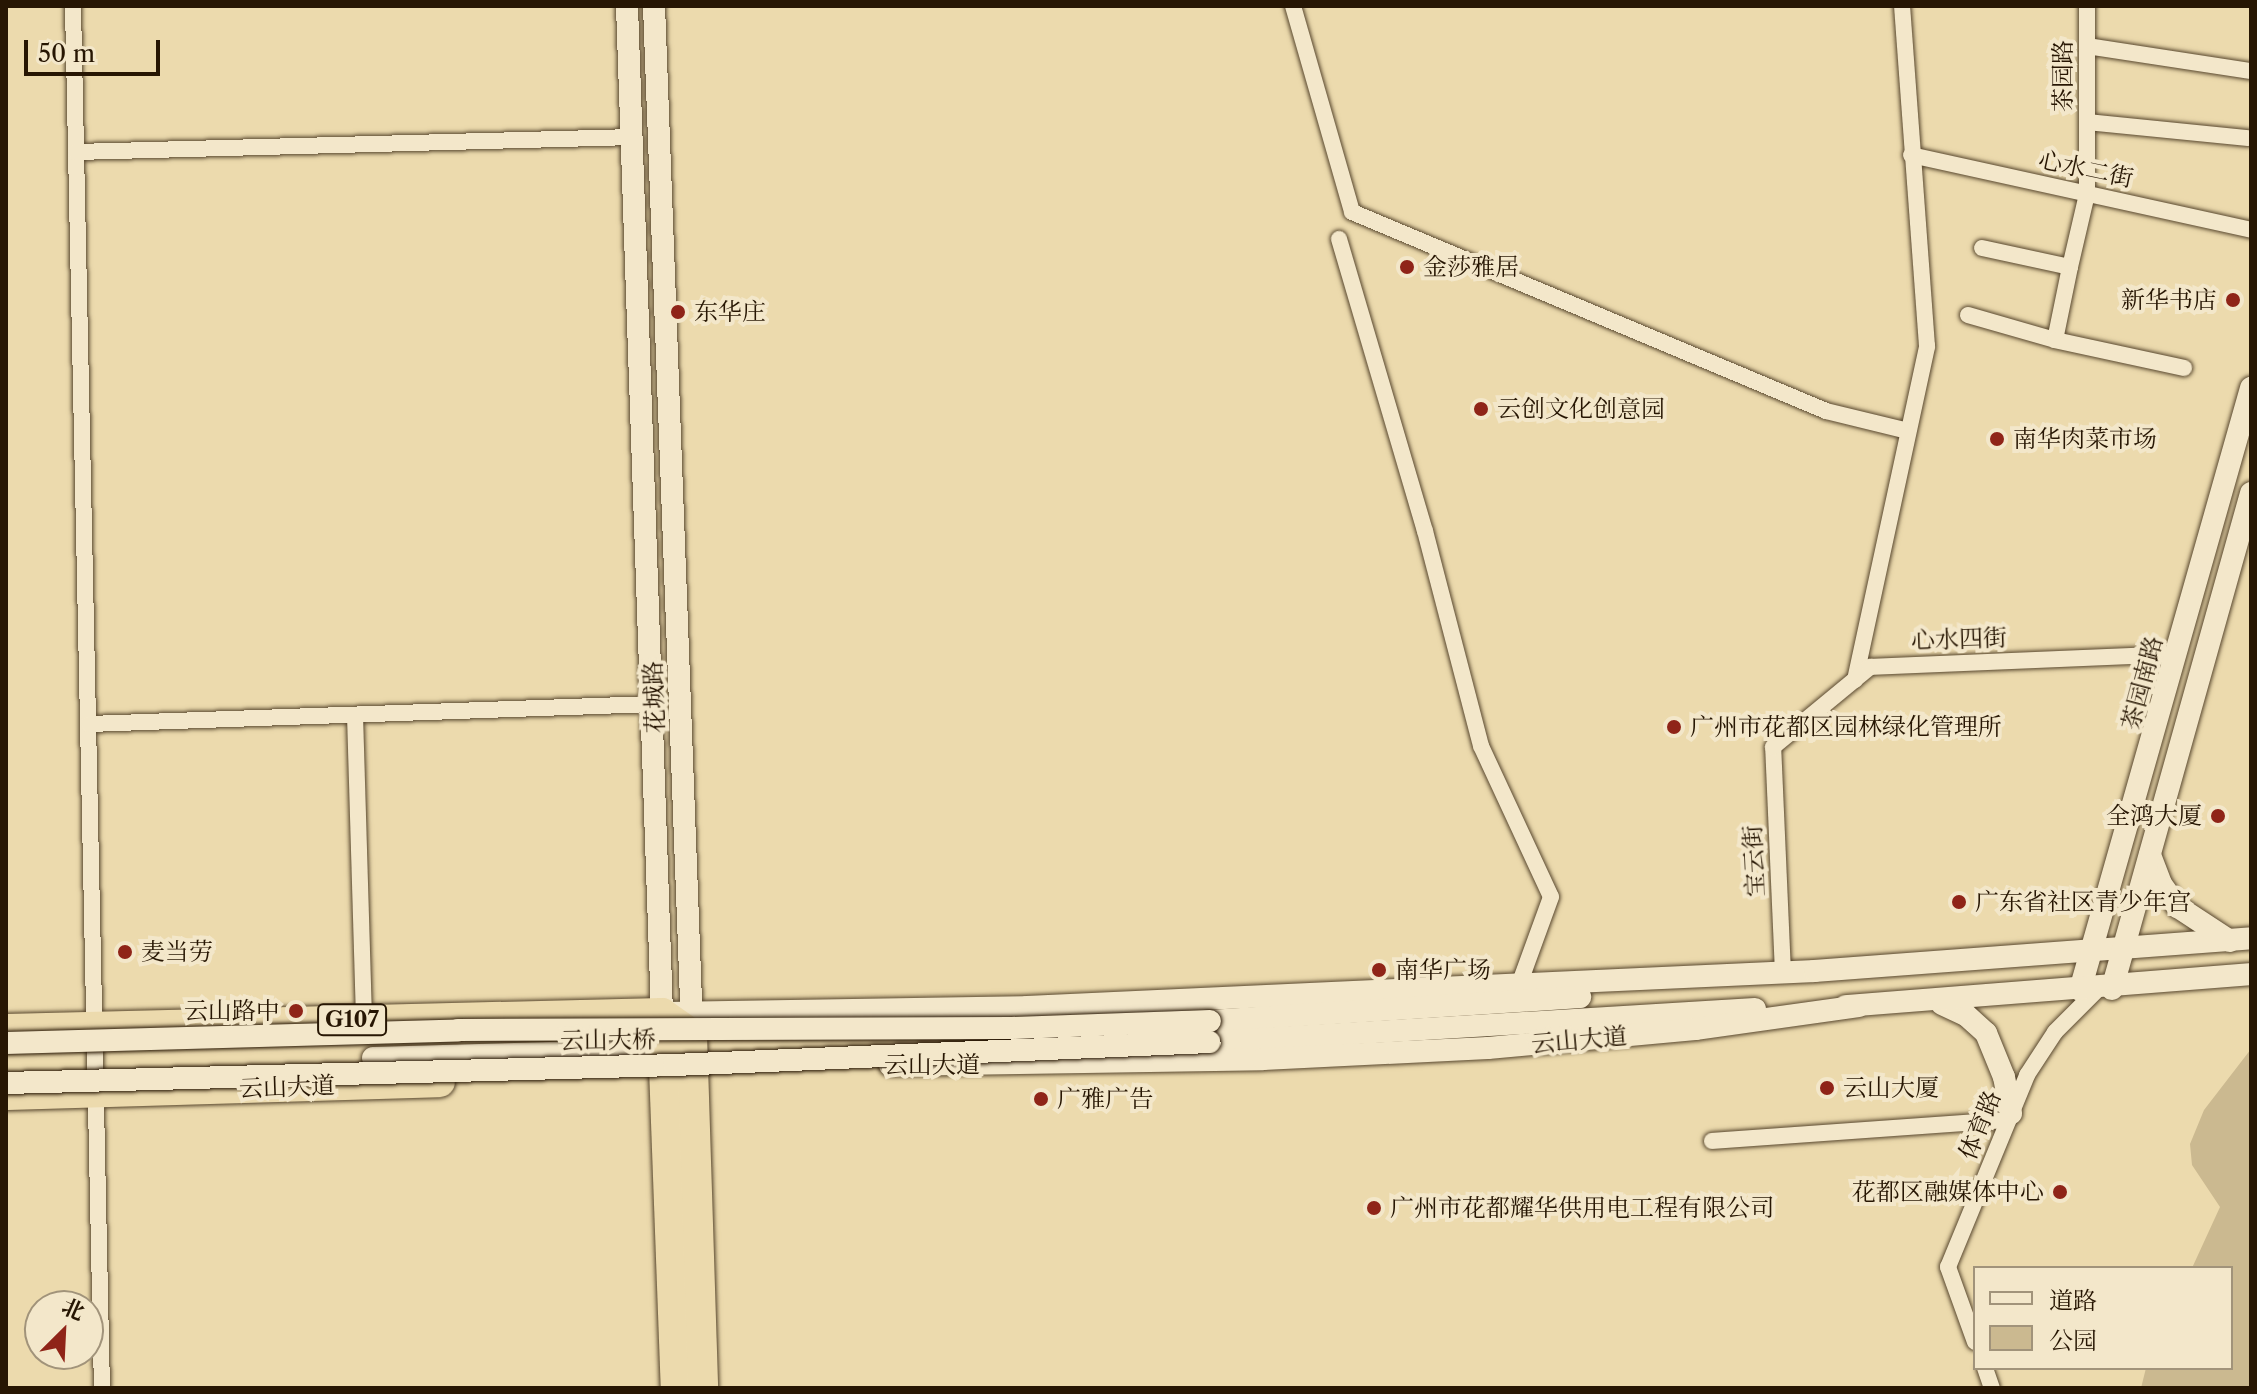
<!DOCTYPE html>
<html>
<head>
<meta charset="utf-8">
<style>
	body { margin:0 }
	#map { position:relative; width:2257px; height:1394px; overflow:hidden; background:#ecdaad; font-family:"Libre Caslon Text","Noto Serif SC",serif }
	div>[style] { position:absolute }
	.green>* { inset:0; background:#cbb990 }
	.roads { filter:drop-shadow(0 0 2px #58472e) drop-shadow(0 0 2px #58472e) }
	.street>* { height:16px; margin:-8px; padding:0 8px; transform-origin:8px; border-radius:8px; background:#f3e7ca }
	.secondary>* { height:22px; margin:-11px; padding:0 11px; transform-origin:11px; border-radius:11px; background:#f3e7ca }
	.highway>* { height:30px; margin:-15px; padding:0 15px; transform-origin:15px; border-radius:15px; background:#ecdaad }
	.bridges { filter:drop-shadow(0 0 2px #271603) drop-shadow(0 0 2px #271603) }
	.secondary-bridge>* { height:22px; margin:-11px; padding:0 11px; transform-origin:11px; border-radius:11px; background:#f3e7ca }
	.dots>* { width:22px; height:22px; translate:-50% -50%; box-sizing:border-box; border:4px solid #f3e7ca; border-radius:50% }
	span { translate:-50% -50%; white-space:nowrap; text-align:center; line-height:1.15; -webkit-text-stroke:8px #f3e7ca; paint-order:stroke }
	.shield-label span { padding:2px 6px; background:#f3e7ca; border:2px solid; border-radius:6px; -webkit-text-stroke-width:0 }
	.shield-label { font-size:22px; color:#271603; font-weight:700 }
	.street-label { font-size:24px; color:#271603 }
	.poi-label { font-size:24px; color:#271603 }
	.left { translate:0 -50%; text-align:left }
	.right { translate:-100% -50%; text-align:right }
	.frame { position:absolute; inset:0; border:8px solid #271603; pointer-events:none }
	.legend { position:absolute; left:1973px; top:1266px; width:260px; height:104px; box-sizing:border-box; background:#f3e7ca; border:2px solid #a1937a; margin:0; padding:10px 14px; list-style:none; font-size:24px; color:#271603 }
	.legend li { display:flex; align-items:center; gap:16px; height:40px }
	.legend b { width:40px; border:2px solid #a1937a }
	.north { position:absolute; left:24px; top:1290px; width:80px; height:80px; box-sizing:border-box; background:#f3e7ca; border:2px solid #a1937a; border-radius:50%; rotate:24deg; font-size:22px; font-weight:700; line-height:32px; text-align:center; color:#271603 }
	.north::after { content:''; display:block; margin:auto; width:28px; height:36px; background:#8f2418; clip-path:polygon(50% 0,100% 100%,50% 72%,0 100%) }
	.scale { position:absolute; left:24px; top:40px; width:136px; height:36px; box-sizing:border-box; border:4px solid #271603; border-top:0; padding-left:10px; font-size:24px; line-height:28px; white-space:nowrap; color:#271603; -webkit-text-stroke:6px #f3e7ca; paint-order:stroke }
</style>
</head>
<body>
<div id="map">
	<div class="green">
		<i style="clip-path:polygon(2251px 1049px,2251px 1388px,2141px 1388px,2146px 1368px,2231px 1368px,2231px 1268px,2192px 1268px,2220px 1207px,2192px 1165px,2190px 1144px,2204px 1110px)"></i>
	</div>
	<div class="roads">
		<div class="street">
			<i style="left:73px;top:6px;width:1382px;rotate:88.8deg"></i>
			<i style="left:1293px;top:6px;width:214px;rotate:74deg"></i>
			<i style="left:1352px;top:212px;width:514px;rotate:22.77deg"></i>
			<i style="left:1826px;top:411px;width:84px;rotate:13.7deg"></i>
			<i style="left:2087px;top:46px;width:166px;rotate:8.7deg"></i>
			<i style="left:2087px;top:122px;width:162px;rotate:5.7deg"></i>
			<i style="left:76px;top:152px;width:557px;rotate:-1.54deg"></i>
			<i style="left:1911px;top:155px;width:348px;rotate:12.4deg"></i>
			<i style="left:1339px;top:239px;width:304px;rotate:73.6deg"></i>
			<i style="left:1425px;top:531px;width:222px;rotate:75.4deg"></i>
			<i style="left:1481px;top:746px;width:166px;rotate:65.1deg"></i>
			<i style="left:1551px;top:897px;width:94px;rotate:110deg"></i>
			<i style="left:1982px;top:248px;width:90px;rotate:12.2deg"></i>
			<i style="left:2070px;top:267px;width:75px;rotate:-76.9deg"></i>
			<i style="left:2087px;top:194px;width:188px;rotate:-90deg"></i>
			<i style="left:1968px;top:315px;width:91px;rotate:16deg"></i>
			<i style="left:2055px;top:340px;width:75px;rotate:-78.4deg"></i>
			<i style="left:2055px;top:340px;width:132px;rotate:12.2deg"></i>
			<i style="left:1855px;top:680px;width:342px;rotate:-77.8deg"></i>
			<i style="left:1927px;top:346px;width:341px;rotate:-94.2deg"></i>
			<i style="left:355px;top:715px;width:304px;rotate:88.3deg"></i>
			<i style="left:89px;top:724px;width:565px;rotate:-2.03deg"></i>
			<i style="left:1783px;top:973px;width:226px;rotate:-92.5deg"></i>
			<i style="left:1773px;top:747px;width:126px;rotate:-39.5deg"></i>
			<i style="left:1870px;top:667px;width:307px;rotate:-2.4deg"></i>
			<i style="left:1712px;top:1141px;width:297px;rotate:-4.1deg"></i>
			<i style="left:1975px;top:1342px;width:80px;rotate:-109.8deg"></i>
			<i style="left:1948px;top:1267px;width:208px;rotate:-67.6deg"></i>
			<i style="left:2027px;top:1075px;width:51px;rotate:-56.9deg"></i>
			<i style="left:2055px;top:1032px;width:59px;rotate:-45deg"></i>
			<i style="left:1985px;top:1368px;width:21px;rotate:71deg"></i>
		</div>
		<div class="secondary">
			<i style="left:627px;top:6px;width:1008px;rotate:88.01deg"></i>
			<i style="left:662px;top:1013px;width:365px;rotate:-0.9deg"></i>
			<i style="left:1027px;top:1007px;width:789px;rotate:-2.62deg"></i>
			<i style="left:1815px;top:971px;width:437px;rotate:-4.3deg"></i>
			<i style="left:654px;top:6px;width:1024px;rotate:87.87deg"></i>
			<i style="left:2150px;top:855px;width:31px;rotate:69deg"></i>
			<i style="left:2161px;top:884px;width:29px;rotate:54deg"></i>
			<i style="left:2178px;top:907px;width:62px;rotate:33.2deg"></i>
			<i style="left:2112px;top:989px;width:515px;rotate:-74.34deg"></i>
			<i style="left:2080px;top:990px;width:626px;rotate:-74.14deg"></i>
			<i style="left:1942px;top:1004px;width:26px;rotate:25deg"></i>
			<i style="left:1966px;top:1015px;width:27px;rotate:42deg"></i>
			<i style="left:1986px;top:1033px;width:48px;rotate:67.8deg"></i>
			<i style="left:2004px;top:1077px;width:37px;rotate:79deg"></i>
			<i style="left:1846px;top:1006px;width:406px;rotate:-4.5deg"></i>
			<i style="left:1210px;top:1021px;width:371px;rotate:-3.7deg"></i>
			<i style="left:1210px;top:1042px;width:546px;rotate:-3.47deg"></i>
			<i style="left:373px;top:1058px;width:292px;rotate:-1.6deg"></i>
			<i style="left:665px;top:1050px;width:13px;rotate:27deg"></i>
			<i style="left:890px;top:1065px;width:373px;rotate:-0.9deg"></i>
			<i style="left:1263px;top:1059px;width:225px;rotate:-2.8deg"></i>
			<i style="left:1488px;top:1048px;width:208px;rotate:-5.2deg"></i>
			<i style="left:1695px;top:1029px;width:165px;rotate:-8deg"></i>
		</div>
		<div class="highway">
			<i style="left:662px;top:1013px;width:375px;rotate:87.9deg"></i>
			<i style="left:6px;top:1029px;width:656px;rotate:-1.4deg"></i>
			<i style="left:662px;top:1013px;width:37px;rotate:35deg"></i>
			<i style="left:692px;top:1034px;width:354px;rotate:88.2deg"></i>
			<i style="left:6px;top:1095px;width:434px;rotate:-1.7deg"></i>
		</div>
	</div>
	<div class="bridges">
		<div class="secondary-bridge">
			<i style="left:6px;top:1043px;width:452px;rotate:-1.6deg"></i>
			<i style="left:458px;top:1030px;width:554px;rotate:-0.21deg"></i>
			<i style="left:1012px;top:1028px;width:198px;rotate:-2deg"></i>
			<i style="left:6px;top:1083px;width:668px;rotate:-1.54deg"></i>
			<i style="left:674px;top:1065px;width:536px;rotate:-2.46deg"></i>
		</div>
	</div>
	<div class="dots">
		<i style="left:1407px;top:267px;background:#8f2418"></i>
		<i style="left:2233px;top:300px;background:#8f2418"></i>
		<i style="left:678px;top:312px;background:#8f2418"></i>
		<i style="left:1481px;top:409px;background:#8f2418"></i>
		<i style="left:1997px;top:439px;background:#8f2418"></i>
		<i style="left:1674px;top:727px;background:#8f2418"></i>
		<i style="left:2218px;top:816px;background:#8f2418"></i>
		<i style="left:1959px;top:902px;background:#8f2418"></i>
		<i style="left:125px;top:952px;background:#8f2418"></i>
		<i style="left:1379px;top:970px;background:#8f2418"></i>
		<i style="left:296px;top:1011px;background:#8f2418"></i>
		<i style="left:1827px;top:1088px;background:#8f2418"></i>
		<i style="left:1041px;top:1099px;background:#8f2418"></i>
		<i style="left:2060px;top:1192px;background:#8f2418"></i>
		<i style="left:1374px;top:1208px;background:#8f2418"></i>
	</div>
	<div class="shield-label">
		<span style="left:352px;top:1020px">G107</span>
	</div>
	<div class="street-label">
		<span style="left:2063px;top:76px;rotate:-90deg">茶园路</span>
		<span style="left:2086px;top:169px;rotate:12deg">心水二街</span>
		<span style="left:1959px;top:639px;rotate:-2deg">心水四街</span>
		<span style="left:2142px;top:683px;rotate:-75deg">茶园南路</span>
		<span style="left:654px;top:697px;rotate:-92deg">花城路</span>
		<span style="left:1754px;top:861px;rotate:-93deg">宝云街</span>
		<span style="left:608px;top:1040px;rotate:-1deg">云山大桥</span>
		<span style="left:1579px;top:1040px;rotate:-5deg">云山大道</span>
		<span style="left:932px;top:1065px">云山大道</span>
		<span style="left:287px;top:1087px;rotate:-2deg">云山大道</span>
		<span style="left:1980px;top:1125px;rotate:-68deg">体育路</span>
	</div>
	<div class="poi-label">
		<span class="left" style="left:1423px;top:267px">金莎雅居</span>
		<span class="right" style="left:2217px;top:300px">新华书店</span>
		<span class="left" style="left:694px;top:312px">东华庄</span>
		<span class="left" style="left:1497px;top:409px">云创文化创意园</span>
		<span class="left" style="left:2013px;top:439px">南华肉菜市场</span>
		<span class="left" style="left:1690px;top:727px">广州市花都区园林绿化管理所</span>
		<span class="right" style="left:2202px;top:816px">全鸿大厦</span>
		<span class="left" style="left:1975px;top:902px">广东省社区青少年宫</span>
		<span class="left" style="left:141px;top:952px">麦当劳</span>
		<span class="left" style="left:1395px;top:970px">南华广场</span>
		<span class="right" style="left:280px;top:1011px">云山路中</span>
		<span class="left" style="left:1843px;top:1088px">云山大厦</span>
		<span class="left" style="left:1057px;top:1099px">广雅广告</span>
		<span class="right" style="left:2044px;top:1192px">花都区融媒体中心</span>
		<span class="left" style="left:1390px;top:1208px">广州市花都耀华供用电工程有限公司</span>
	</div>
	<div class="frame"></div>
	<ul class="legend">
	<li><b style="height:10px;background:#f3e7ca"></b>道路</li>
	<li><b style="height:22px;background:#cbb990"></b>公园</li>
	</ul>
	<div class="north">北</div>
	<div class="scale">50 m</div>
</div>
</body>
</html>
